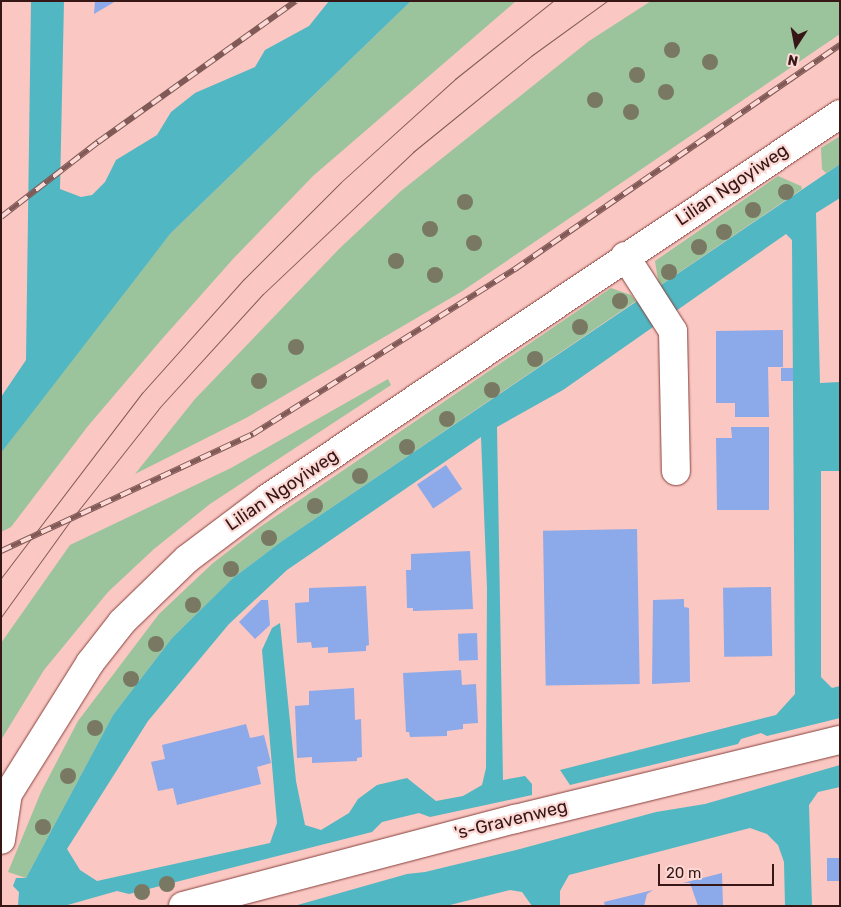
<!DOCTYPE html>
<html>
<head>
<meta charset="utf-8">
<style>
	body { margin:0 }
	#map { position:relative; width:841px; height:907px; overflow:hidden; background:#fac7c2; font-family:Rubik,sans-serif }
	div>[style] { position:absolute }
	.green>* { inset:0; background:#9bc49c }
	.water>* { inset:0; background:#51b7c2 }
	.building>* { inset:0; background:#8ca9e9; transform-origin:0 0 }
	.roads { filter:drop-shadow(0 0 1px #87403b) drop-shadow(0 0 1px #87403b) }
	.street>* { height:28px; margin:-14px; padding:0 14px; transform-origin:14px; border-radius:14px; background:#fff }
	.tram>* { height:1px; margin:-0.5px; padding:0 0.5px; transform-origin:0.5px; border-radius:0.5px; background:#815a57 }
	.rail>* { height:5.5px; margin-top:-2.75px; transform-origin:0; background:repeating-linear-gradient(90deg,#fcd9d5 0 11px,#815a57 0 22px); box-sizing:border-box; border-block:1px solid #815a57 }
	.trees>* { width:16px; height:16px; margin:-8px; border-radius:50%; background:#797862 }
	span { translate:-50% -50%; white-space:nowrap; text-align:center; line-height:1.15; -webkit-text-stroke:4.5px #fcd9d5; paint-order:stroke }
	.street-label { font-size:18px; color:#361715 }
	.frame { position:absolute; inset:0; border:2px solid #361715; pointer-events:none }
	.north { position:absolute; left:771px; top:20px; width:50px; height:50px; -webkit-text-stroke:4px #fcd9d5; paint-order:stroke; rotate:191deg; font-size:14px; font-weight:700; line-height:20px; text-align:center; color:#361715 }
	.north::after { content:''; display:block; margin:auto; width:18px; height:22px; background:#361715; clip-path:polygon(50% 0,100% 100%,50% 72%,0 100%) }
	.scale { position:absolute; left:658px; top:864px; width:116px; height:22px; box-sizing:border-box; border:2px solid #361715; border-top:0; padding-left:6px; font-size:15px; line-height:18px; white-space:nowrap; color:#361715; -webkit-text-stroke:4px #fcd9d5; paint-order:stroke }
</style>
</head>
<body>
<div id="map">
	<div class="green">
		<i style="clip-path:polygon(411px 1px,516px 1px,313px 176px,233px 259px,162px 339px,88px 426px,11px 527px,1px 532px,1px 453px,111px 307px,170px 234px)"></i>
		<i style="clip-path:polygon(651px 1px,840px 1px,840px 34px,461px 292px,246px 418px,135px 474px,195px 399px,340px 248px,401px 191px,589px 41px)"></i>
		<i style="clip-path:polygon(840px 136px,840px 164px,826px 173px,822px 169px,821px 148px)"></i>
		<i style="clip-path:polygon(778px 176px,801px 186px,802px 189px,659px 286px,655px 261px)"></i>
		<i style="clip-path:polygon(611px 288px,631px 295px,636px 301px,282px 541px,233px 578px,172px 638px,113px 715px,26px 878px,8px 872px,41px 792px,78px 721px,159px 614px,213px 563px,260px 527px)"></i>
		<i style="clip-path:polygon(388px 379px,391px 385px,210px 504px,154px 549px,108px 592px,44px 670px,1px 740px,1px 643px,70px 545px,231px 468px)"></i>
	</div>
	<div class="water">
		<i style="clip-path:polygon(31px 1px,64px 1px,60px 189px,81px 197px,92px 195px,105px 182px,116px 160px,157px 135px,171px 112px,195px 93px,255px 67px,265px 50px,309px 26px,329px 1px,411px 1px,170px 234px,1px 453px,1px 397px,26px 360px)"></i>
		<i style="clip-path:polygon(evenodd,840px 164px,840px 198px,816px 213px,820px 383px,840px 382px,840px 471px,821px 471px,821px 677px,832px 688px,840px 686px,840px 718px,767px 736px,761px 733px,741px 739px,738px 744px,570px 785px,560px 770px,776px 715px,795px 694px,792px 240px,786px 234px,563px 390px,497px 427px,503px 780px,525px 776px,532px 784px,532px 795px,430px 817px,419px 813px,382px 822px,372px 832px,129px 894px,117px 891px,64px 906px,18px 906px,19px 892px,13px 886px,16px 878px,26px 878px,113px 715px,172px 638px,233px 578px,282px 541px,840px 164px,481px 437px,487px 588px,486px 768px,482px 785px,463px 796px,436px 801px,407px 778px,377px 785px,358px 799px,349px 813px,321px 830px,305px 825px,296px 781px,280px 623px,272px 628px,262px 650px,277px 823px,270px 843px,97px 881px,80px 870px,67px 849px,148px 721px,229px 624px,287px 570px,481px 437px)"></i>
		<i style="clip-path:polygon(840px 765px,840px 787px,818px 792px,809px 805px,812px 906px,785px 906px,784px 862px,778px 845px,767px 834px,750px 828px,569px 875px,560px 891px,560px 906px,532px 906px,522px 892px,510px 890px,446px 906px,294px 906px,407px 874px,425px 872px,520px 849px,656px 812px,705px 804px)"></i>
	</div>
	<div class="building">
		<i style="clip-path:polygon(95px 1px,116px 1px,94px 14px)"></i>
		<i style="clip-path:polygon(783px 330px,783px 367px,768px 367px,769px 417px,735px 417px,735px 403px,716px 403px,716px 331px)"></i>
		<i style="left:781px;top:368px;width:12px;height:13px"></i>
		<i style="clip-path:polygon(731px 427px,769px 427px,769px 510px,717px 510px,716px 438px,732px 438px)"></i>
		<i style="left:446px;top:465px;width:29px;height:35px;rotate:56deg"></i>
		<i style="left:637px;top:529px;width:155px;height:94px;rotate:89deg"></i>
		<i style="clip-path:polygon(470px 551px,473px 609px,413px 611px,413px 608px,407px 608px,406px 570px,411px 570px,411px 554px)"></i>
		<i style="clip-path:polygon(366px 586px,369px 645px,366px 646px,366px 651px,328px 653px,328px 647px,312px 648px,311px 642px,297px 643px,295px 603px,309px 602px,309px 588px)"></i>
		<i style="left:771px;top:587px;width:69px;height:48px;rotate:89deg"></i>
		<i style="clip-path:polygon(684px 599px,684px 607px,689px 608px,690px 682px,652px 684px,653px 600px)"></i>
		<i style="clip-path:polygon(261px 600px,268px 600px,270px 625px,255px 639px,239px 622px)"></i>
		<i style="left:477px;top:633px;width:27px;height:19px;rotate:88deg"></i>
		<i style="clip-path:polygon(461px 670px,462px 685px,476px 684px,478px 723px,463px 724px,463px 729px,447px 731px,447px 736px,410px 737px,409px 732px,406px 732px,403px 673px)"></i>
		<i style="clip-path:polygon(354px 688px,355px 720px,361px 719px,362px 757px,357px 758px,357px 761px,312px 763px,312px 757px,297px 758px,295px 706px,309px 705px,309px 691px)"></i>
		<i style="clip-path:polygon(246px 724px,250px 738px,264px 735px,271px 763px,257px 767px,261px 784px,177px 805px,173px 788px,158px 791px,151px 762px,165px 759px,162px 745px)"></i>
		<i style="left:827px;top:858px;width:13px;height:23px"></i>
		<i style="clip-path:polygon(722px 873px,723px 906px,698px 906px,690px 883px,683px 883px)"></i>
		<i style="clip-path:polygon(653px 890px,647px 894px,644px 906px,605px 906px,604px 902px)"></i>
	</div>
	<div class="roads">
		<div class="street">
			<i style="left:625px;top:256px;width:89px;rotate:57.4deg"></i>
			<i style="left:673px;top:331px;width:140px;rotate:88.8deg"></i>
			<i style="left:1px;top:805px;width:168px;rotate:-57.9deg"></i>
			<i style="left:90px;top:663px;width:52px;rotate:-52deg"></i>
			<i style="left:122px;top:622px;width:91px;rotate:-44.1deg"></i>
			<i style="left:187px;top:559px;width:101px;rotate:-37deg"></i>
			<i style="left:268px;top:498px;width:689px;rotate:-33.87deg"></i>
			<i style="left:1px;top:840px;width:48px;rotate:-81.5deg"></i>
			<i style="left:183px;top:906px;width:343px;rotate:-14.7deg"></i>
			<i style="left:515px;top:819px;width:334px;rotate:-13.7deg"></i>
		</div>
	</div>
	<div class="tram">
		<i style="left:1px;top:578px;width:233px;rotate:-52.7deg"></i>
		<i style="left:142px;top:393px;width:153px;rotate:-48.2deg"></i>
		<i style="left:244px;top:279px;width:137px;rotate:-45deg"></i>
		<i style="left:341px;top:182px;width:154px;rotate:-42.1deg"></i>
		<i style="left:455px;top:79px;width:125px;rotate:-38.5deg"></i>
		<i style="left:1px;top:617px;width:118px;rotate:-54.3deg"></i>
		<i style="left:70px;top:521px;width:145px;rotate:-51.7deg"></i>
		<i style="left:160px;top:407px;width:153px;rotate:-47.7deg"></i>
		<i style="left:263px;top:294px;width:207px;rotate:-43.4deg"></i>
		<i style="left:413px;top:152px;width:152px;rotate:-39.1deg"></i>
		<i style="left:531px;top:56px;width:94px;rotate:-35.9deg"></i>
	</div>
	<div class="rail">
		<i style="left:1px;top:217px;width:123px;rotate:-37.7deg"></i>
		<i style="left:98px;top:142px;width:243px;rotate:-35.5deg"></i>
		<i style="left:1px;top:551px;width:278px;rotate:-24.9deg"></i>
		<i style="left:253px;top:434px;width:310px;rotate:-32.2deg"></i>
		<i style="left:515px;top:269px;width:395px;rotate:-34.6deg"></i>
	</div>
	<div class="trees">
		<i style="left:672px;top:50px"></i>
		<i style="left:710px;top:62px"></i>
		<i style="left:637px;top:75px"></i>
		<i style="left:666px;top:92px"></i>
		<i style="left:595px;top:100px"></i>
		<i style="left:631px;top:112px"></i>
		<i style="left:786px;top:192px"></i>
		<i style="left:465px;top:202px"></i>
		<i style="left:753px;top:210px"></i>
		<i style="left:430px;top:229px"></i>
		<i style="left:724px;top:232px"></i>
		<i style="left:474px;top:243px"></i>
		<i style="left:699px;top:247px"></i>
		<i style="left:396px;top:261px"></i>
		<i style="left:669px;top:272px"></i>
		<i style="left:435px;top:275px"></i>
		<i style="left:620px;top:301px"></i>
		<i style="left:580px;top:327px"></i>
		<i style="left:296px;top:347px"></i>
		<i style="left:535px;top:359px"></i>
		<i style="left:259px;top:381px"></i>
		<i style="left:492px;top:390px"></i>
		<i style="left:447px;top:419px"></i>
		<i style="left:407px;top:447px"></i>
		<i style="left:360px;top:476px"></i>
		<i style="left:315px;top:506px"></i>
		<i style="left:269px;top:538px"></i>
		<i style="left:231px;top:569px"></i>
		<i style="left:193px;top:605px"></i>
		<i style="left:156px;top:644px"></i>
		<i style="left:131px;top:679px"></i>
		<i style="left:95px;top:728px"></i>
		<i style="left:68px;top:776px"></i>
		<i style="left:43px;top:827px"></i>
		<i style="left:167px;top:884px"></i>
		<i style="left:142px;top:892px"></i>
	</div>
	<div class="street-label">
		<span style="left:732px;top:185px;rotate:-34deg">Lilian Ngoyiweg</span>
		<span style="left:282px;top:490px;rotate:-34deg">Lilian Ngoyiweg</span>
		<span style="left:511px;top:820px;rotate:-14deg">'s-Gravenweg</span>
	</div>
	<div class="frame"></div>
	<div class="north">N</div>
	<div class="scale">20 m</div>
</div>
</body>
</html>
